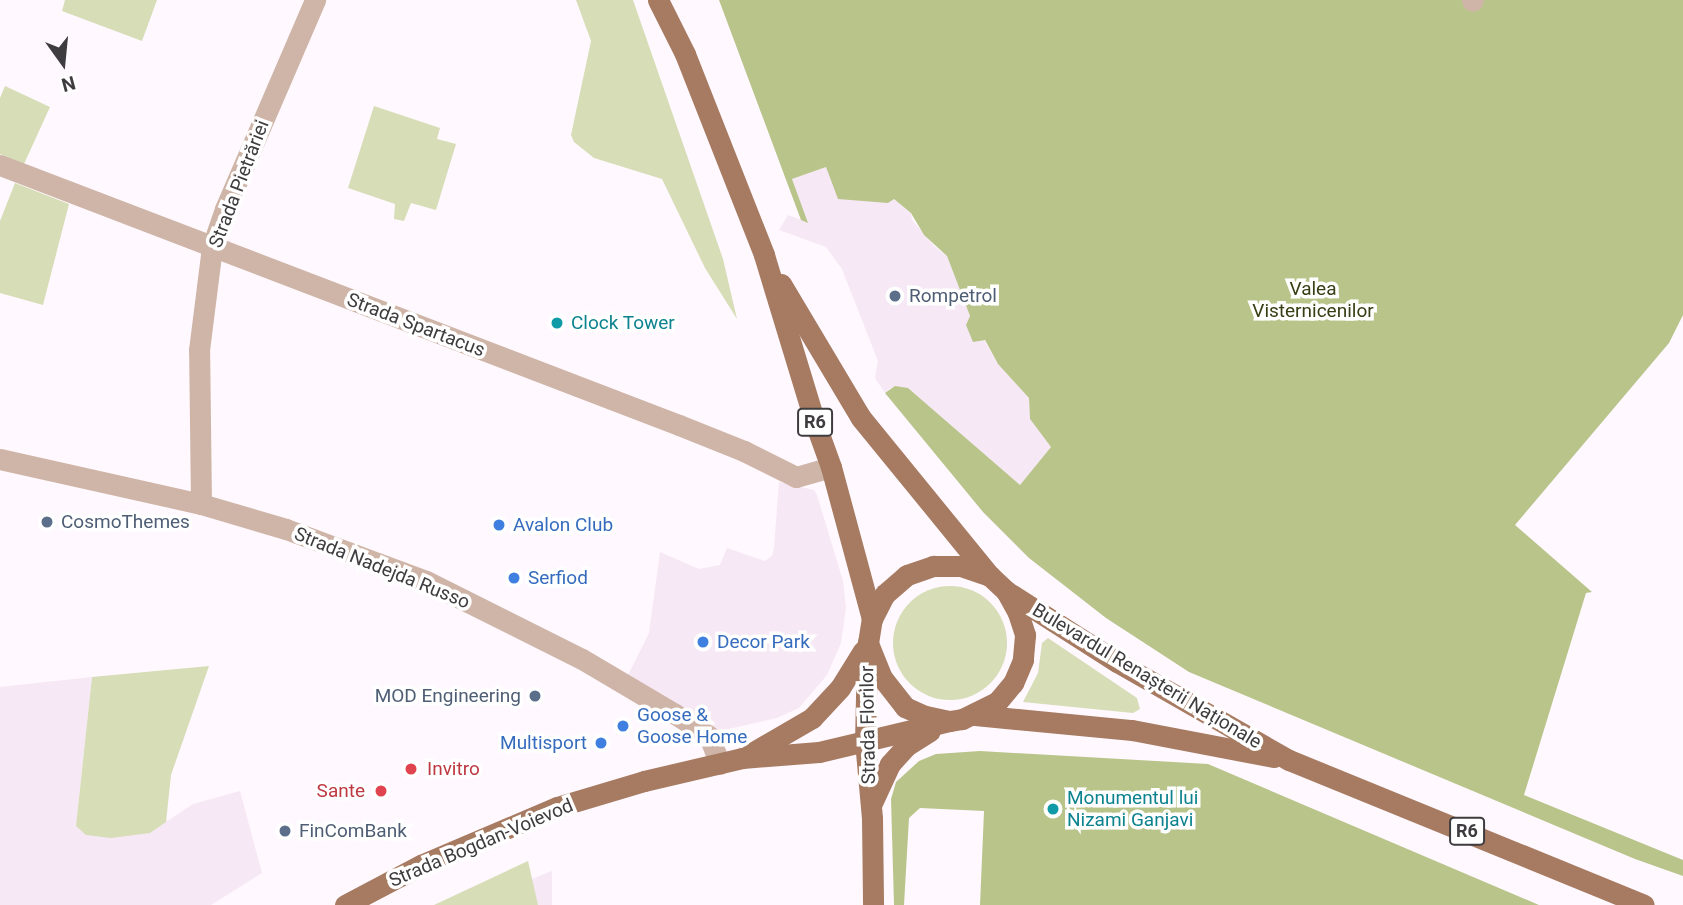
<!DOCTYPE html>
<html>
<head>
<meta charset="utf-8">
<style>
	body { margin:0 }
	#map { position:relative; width:1683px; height:905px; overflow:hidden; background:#fff8fe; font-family:Roboto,sans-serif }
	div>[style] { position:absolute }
	.built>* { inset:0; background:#f6e8f4 }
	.green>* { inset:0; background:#d6ddb7 }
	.round { border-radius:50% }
	.forest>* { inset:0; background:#b9c48b }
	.minor>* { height:21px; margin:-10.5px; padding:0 10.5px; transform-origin:10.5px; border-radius:10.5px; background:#ceb5a7 }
	.major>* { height:21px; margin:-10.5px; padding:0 10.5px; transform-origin:10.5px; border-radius:10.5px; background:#a67b61 }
	.dots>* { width:19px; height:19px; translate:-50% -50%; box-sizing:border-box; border:4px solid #fff; border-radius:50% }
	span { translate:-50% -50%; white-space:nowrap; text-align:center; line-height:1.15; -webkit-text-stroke:7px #fff; paint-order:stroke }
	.shield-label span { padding:2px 5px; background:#fff; border:2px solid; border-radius:5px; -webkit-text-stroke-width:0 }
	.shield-label { font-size:18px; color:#3e3c3e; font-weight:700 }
	.street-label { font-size:19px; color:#3e3c3e }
	.park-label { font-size:19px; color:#383e13 }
	.service-label { font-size:19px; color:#4e5e75 }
	.left { translate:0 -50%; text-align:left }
	.right { translate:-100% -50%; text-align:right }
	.culture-label { font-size:19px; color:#0d838f }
	.shop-label { font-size:19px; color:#366cbe }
	.health-label { font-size:19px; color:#be3a42 }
	.north { position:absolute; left:28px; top:28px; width:70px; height:70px; -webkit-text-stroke:5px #fff; paint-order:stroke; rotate:165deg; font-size:19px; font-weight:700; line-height:28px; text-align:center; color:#3e3c3e }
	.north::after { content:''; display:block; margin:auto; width:24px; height:32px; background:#3e3c3e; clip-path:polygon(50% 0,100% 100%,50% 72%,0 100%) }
</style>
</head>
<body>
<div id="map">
	<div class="built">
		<i style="clip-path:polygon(826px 167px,894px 199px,911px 213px,912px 220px,934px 246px,947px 256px,970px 316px,998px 364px,1029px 398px,1030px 419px,1051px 447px,1020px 485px,908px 388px,890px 388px,885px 393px,875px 378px,878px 361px,842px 269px,826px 247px,779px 230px,788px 215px,807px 222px,792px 179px)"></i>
		<i style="clip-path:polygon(779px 482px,814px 490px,817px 495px,843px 581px,846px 608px,841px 643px,827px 675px,799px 708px,777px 718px,710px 733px,627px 677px,649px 633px,660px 552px,699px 569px,720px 565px,727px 548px,765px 561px,772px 556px,774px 548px)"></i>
		<i style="clip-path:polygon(92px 677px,76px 826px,149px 833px,193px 804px,240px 791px,262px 873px,211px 905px,0 905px,0 687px)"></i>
		<i style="clip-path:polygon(552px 871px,552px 905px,467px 905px)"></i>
	</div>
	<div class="green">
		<i style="clip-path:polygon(65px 0,157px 0,142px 41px,62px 11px)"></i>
		<i style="clip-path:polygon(576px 0,633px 0,723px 259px,737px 319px,705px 268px,662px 179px,594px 158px,574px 142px,571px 135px,591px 41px)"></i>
		<i style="clip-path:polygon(5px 86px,50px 107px,24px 164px,0 154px,0 98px)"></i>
		<i style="clip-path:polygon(374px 106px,440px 128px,437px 139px,456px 144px,436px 210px,411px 203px,404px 221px,394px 219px,395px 204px,348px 188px)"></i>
		<i style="clip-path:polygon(15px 183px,69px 204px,43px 305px,0 293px,0 221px)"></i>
		<i class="round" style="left:893px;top:586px;width:114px;height:114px"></i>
		<i style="clip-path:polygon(1048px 638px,1137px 698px,1140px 709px,1133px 713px,1023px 702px,1038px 673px,1042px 643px)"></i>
		<i style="clip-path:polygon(209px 666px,171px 775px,166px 822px,150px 833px,111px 838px,86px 835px,76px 826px,92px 677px)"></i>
		<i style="clip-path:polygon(528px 861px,538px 905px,434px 905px)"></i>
	</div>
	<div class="forest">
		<i style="clip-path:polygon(719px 0,1683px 0,1683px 315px,1669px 343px,1515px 525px,1592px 592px,1586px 593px,1524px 795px,1683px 860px,1683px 876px,1635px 859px,1189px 672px,1106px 618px,1029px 558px,983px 512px,885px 393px,895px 386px,908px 388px,1020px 485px,1051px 447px,1030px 419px,1029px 398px,998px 364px,985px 340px,973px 342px,966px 325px,970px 316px,947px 256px,924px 235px,911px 213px,894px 199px,888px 203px,838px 199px,826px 167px,792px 179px,808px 223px,801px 220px)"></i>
		<i style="clip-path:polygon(980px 751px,1208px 764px,1539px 905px,980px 905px,984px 811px,920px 808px,909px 818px,904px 905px,894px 905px,891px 799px,896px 782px,919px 761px,936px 754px)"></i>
	</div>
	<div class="minor">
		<i style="left:1472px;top:0;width:1px;rotate:45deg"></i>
		<i style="left:0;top:165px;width:727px;rotate:20.95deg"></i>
		<i style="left:679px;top:425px;width:70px;rotate:21.8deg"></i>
		<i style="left:744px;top:451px;width:58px;rotate:26.6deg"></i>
		<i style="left:796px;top:477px;width:36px;rotate:-16deg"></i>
		<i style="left:0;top:459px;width:206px;rotate:12.6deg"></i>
		<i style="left:201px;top:504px;width:89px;rotate:16.4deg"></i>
		<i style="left:286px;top:529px;width:149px;rotate:20.4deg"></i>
		<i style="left:426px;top:581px;width:174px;rotate:26.6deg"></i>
		<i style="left:582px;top:659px;width:108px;rotate:30.6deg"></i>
		<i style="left:675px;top:714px;width:40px;rotate:32.9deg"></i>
		<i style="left:709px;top:736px;width:30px;rotate:69deg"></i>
		<i style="left:201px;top:504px;width:154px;rotate:-90.7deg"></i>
		<i style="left:199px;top:350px;width:104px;rotate:-82.8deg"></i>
		<i style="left:212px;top:247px;width:40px;rotate:-71.1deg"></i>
		<i style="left:225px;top:209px;width:228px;rotate:-66.7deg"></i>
	</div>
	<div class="major">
		<i style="left:658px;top:0;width:60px;rotate:63.4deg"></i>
		<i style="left:685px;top:54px;width:216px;rotate:68.5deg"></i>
		<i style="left:764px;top:255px;width:172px;rotate:73.1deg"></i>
		<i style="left:814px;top:420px;width:50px;rotate:70.1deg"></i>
		<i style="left:831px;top:467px;width:157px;rotate:74.9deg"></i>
		<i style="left:781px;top:284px;width:156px;rotate:59.2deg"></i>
		<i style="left:861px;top:418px;width:204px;rotate:50.8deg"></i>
		<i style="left:933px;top:566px;width:28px"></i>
		<i style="left:961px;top:566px;width:31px;rotate:19deg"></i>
		<i style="left:990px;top:576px;width:22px;rotate:43deg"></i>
		<i style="left:1006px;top:591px;width:25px;rotate:61deg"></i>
		<i style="left:1018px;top:613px;width:23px;rotate:72deg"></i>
		<i style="left:1025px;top:635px;width:25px;rotate:95deg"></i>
		<i style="left:1023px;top:660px;width:25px;rotate:113deg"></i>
		<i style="left:1013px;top:683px;width:25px;rotate:130deg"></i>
		<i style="left:997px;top:702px;width:39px;rotate:154deg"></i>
		<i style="left:962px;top:719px;width:13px;rotate:171deg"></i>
		<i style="left:949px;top:721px;width:25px;rotate:-168deg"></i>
		<i style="left:925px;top:716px;width:22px;rotate:-156deg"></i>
		<i style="left:905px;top:707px;width:37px;rotate:-128deg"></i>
		<i style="left:882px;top:678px;width:38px;rotate:-112deg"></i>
		<i style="left:868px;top:643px;width:24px;rotate:-81deg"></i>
		<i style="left:872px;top:619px;width:28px;rotate:-63deg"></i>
		<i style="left:885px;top:594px;width:29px;rotate:-41deg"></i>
		<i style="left:907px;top:575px;width:28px;rotate:-19deg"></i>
		<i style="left:1006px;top:591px;width:132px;rotate:32.6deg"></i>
		<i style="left:1117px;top:662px;width:198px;rotate:29.7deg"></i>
		<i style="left:1289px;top:760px;width:383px;rotate:22.2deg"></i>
		<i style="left:867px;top:649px;width:92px;rotate:91.2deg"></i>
		<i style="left:865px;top:741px;width:77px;rotate:84.8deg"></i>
		<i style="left:872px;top:818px;width:87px;rotate:89.3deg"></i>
		<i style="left:975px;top:715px;width:158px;rotate:5.5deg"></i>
		<i style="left:1132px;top:730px;width:144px;rotate:10.8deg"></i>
		<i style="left:750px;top:754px;width:72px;rotate:-30.1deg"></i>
		<i style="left:812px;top:718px;width:41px;rotate:-47deg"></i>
		<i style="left:840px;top:688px;width:44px;rotate:-58.1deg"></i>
		<i style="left:871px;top:805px;width:45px;rotate:-65.1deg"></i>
		<i style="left:890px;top:764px;width:24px;rotate:-48deg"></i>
		<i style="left:906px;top:746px;width:28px;rotate:-32deg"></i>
		<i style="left:345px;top:905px;width:86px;rotate:-27.8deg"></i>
		<i style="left:421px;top:865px;width:148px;rotate:-23.1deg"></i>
		<i style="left:557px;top:807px;width:91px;rotate:-16.6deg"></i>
		<i style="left:644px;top:781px;width:101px;rotate:-13.2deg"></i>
		<i style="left:742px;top:758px;width:77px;rotate:-4.5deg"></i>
		<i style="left:819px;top:752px;width:134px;rotate:-13.4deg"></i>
	</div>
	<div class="dots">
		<i style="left:895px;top:296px;background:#5c6f8a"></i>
		<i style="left:557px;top:323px;background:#0f9aa8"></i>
		<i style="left:47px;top:522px;background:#5c6f8a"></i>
		<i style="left:499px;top:525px;background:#3f7fe0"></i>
		<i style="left:514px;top:578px;background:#3f7fe0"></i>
		<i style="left:703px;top:642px;background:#3f7fe0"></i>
		<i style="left:535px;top:696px;background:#5c6f8a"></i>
		<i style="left:623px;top:726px;background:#3f7fe0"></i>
		<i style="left:601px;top:743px;background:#3f7fe0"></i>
		<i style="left:411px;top:769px;background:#e0444e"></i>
		<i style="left:381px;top:791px;background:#e0444e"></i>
		<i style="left:1053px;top:809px;background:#0f9aa8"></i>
		<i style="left:285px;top:831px;background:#5c6f8a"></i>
	</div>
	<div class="shield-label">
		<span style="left:815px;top:422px">R6</span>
		<span style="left:1467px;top:831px">R6</span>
	</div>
	<div class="street-label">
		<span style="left:239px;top:184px;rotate:-69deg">Strada Pietrăriei</span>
		<span style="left:416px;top:325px;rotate:21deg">Strada Spartacus</span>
		<span style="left:382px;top:568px;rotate:22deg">Strada Nadejda Russo</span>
		<span style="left:1147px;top:676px;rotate:31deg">Bulevardul Renașterii Naționale</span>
		<span style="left:868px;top:725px;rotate:-91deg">Strada Florilor</span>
		<span style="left:481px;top:843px;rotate:-23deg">Strada Bogdan-Voievod</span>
	</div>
	<div class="park-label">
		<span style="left:1313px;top:300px">Valea<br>Visternicenilor</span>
	</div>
	<div class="service-label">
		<span class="left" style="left:909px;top:296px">Rompetrol</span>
		<span class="left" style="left:61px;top:522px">CosmoThemes</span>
		<span class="right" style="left:521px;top:696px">MOD Engineering</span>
		<span class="left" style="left:299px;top:831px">FinComBank</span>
	</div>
	<div class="culture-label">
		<span class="left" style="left:571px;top:323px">Clock Tower</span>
		<span class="left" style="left:1067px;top:809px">Monumentul lui<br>Nizami Ganjavi</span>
	</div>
	<div class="shop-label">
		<span class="left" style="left:513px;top:525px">Avalon Club</span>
		<span class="left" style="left:528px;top:578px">Serfiod</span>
		<span class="left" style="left:717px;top:642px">Decor Park</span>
		<span class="left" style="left:637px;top:726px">Goose &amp;<br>Goose Home</span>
		<span class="right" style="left:587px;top:743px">Multisport</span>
	</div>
	<div class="health-label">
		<span class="left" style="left:427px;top:769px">Invitro</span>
		<span class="right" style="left:365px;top:791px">Sante</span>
	</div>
	<div class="north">N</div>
</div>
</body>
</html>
